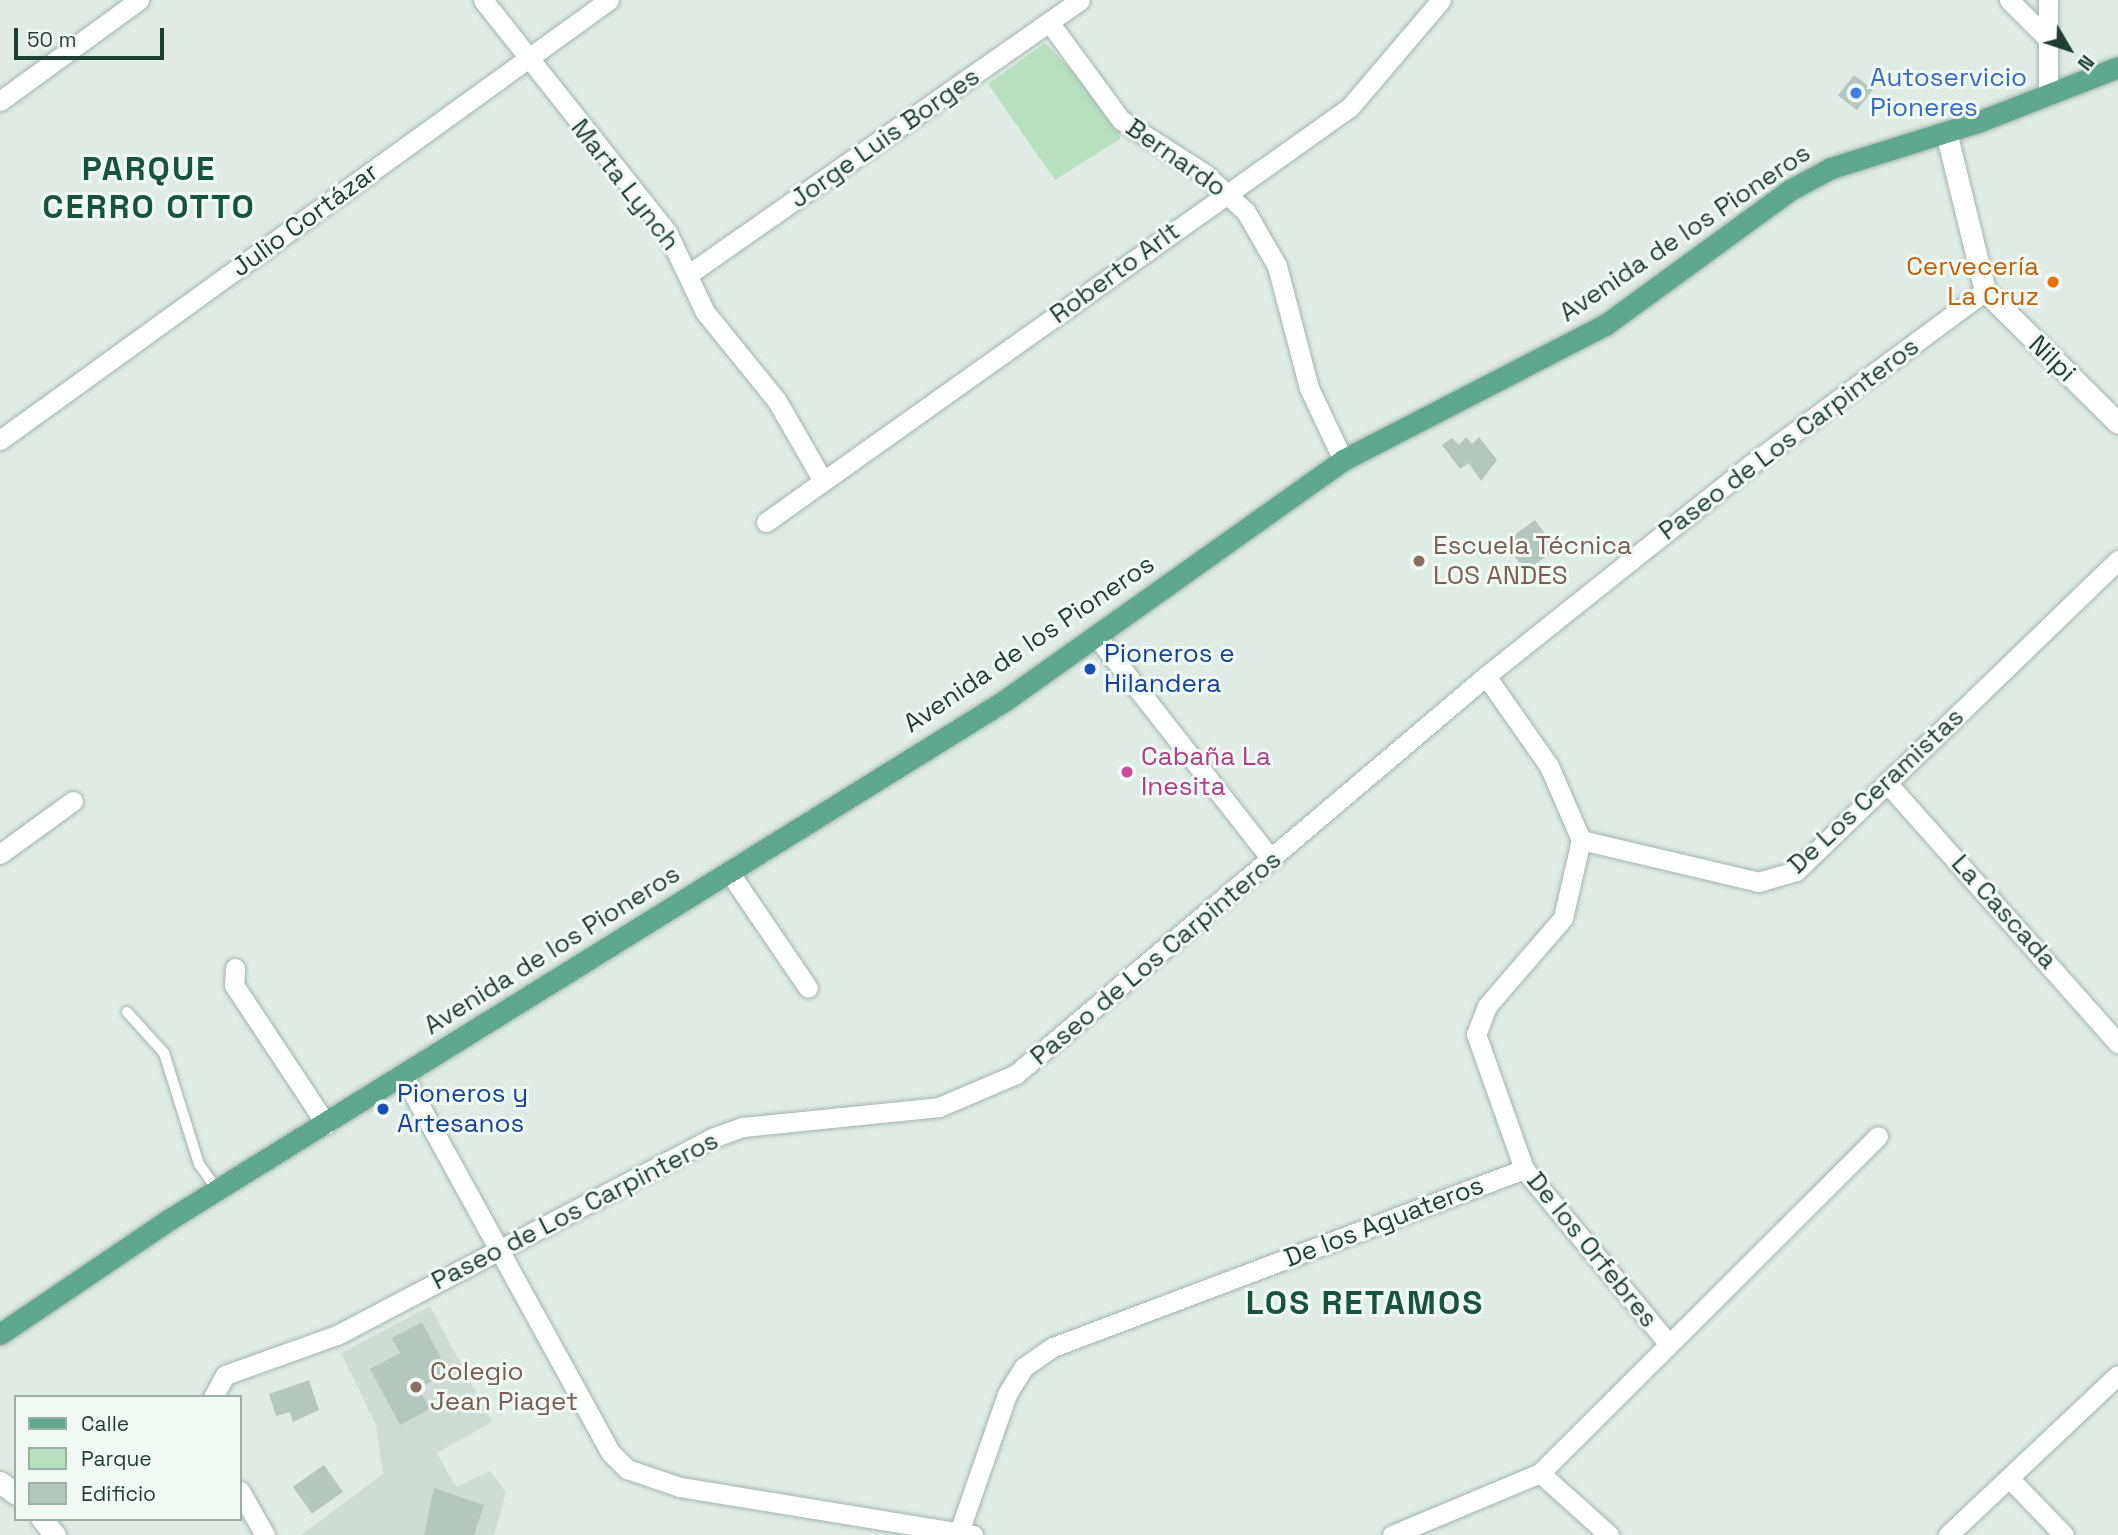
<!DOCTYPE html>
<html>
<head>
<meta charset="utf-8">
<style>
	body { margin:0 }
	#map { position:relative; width:2118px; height:1535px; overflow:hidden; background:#dfece6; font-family:"Space Grotesk",sans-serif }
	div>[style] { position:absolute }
	.built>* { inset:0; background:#cddcd4 }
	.green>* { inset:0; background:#b6e0be }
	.building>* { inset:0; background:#b4c7be; transform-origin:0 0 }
	.roads { filter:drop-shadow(0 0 2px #a1b5ad) drop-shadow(0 0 2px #a1b5ad) }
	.lane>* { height:10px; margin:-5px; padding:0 5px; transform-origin:5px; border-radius:5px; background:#fff }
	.street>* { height:19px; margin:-9.5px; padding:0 9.5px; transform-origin:9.5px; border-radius:9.5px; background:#fff }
	.secondary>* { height:21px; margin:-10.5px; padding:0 10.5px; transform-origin:10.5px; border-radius:10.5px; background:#fff }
	.primary>* { height:21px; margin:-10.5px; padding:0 10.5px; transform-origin:10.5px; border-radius:10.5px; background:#5fa78f }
	.dots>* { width:19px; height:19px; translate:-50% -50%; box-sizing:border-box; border:4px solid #f0f9f4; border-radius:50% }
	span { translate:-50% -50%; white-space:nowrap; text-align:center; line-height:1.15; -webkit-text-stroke:6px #f0f9f4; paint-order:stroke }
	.shop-label { font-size:26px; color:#366cbe }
	.left { translate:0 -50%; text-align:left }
	.street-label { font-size:26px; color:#1e3f33 }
	.food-label { font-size:26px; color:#c56008 }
	.right { translate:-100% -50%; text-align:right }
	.education-label { font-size:26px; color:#785e54 }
	.transit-label { font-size:26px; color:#164399 }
	.hotel-label { font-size:26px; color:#b23c85 }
	.district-label { font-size:33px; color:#185340; font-weight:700; letter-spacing:2px }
	.legend { position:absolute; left:14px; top:1395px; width:228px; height:126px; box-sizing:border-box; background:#f0f9f4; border:2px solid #9cafa7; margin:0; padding:9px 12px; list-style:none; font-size:21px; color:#1e3f33 }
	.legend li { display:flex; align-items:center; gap:14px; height:35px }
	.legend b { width:35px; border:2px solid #9cafa7 }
	.north { position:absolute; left:2034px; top:14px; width:70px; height:70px; -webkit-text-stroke:5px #f0f9f4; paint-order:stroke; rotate:129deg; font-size:19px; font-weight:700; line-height:28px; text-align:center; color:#1e3f33 }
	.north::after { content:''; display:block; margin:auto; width:24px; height:32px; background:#1e3f33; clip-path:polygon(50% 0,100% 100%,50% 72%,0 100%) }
	.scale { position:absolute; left:14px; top:28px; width:150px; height:32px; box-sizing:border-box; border:4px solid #1e3f33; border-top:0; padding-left:9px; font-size:21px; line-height:24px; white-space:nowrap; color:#1e3f33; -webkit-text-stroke:5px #f0f9f4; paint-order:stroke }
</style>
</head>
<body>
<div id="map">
	<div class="built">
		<i style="clip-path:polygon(430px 1306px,492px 1422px,437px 1453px,456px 1487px,490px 1471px,506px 1492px,494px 1535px,301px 1535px,383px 1474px,376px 1425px,341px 1353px)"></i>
	</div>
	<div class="green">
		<i style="clip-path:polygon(1045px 43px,1121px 120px,1120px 139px,1055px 180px,988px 84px)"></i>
	</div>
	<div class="building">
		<i style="left:1854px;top:75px;width:24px;height:26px;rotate:38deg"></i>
		<i style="clip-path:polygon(1466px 437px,1472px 444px,1479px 437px,1497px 460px,1481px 481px,1469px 463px,1460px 469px,1442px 445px,1452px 438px,1459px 445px)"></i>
		<i style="left:1535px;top:520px;width:36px;height:38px;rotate:54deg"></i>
		<i style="clip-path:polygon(422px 1322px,448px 1372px,419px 1388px,430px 1409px,400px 1425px,370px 1369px,400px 1353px,392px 1338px)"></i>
		<i style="clip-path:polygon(309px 1380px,319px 1410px,293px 1422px,290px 1412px,276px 1416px,269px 1394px)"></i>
		<i style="left:324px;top:1465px;width:33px;height:38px;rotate:55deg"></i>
		<i style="clip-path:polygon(434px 1488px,484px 1505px,474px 1535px,424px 1535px)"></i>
	</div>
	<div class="roads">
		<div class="lane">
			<i style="left:127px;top:1012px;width:55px;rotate:47.9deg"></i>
			<i style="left:164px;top:1053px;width:116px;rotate:72.5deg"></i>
			<i style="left:199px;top:1164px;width:32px;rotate:55deg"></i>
		</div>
		<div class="street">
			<i style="left:483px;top:0;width:296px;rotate:51.6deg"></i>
			<i style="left:667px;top:232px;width:89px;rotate:64.6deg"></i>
			<i style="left:705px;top:312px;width:114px;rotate:51deg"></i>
			<i style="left:777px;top:401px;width:92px;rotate:60.1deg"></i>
			<i style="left:2009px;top:0;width:51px;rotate:45deg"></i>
			<i style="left:1049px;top:22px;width:122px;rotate:53.7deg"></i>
			<i style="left:1121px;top:120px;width:100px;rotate:32.7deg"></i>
			<i style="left:1205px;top:174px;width:56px;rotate:42.8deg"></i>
			<i style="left:1246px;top:212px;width:62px;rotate:60.1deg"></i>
			<i style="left:1277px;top:266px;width:126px;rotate:75.3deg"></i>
			<i style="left:1309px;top:388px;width:80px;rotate:64.7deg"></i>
			<i style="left:2048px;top:96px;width:96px;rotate:-90deg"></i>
			<i style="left:0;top:101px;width:172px;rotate:-36deg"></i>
			<i style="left:689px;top:274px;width:477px;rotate:-35deg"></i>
			<i style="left:0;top:440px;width:751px;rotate:-35.85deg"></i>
			<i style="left:766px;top:522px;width:716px;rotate:-35.4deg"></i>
			<i style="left:1350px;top:107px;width:140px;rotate:-49.6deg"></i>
			<i style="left:1097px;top:637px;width:283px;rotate:51.9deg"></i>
			<i style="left:1486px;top:676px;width:110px;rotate:55deg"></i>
			<i style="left:1549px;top:766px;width:81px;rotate:66.6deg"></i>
			<i style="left:1581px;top:840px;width:80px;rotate:103deg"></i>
			<i style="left:1563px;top:918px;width:116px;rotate:130.8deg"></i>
			<i style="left:1487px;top:1006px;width:30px;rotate:111deg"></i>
			<i style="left:1476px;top:1034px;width:143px;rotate:70.4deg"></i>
			<i style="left:1524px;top:1169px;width:226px;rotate:50.4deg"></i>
			<i style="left:1887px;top:783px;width:348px;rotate:48.4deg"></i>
			<i style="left:1581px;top:840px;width:182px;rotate:13.3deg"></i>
			<i style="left:1758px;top:882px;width:40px;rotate:-16deg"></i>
			<i style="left:1796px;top:871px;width:448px;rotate:-44deg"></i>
			<i style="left:0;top:854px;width:90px;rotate:-36deg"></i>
			<i style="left:729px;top:872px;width:140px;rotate:55.7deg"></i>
			<i style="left:235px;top:968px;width:17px;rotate:93deg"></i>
			<i style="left:234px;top:985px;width:167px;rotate:56.5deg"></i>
			<i style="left:404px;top:1077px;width:429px;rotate:61.2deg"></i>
			<i style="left:611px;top:1453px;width:23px;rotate:45deg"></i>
			<i style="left:627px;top:1469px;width:56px;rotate:18.8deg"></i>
			<i style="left:680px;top:1487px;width:297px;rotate:9.3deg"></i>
			<i style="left:213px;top:1397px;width:25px;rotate:-61deg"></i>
			<i style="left:225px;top:1375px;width:119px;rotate:-19.7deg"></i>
			<i style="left:337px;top:1335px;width:424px;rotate:-27.7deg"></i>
			<i style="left:712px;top:1138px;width:33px;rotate:-20deg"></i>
			<i style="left:743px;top:1127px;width:197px;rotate:-5.8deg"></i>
			<i style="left:939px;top:1107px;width:84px;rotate:-23.2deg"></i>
			<i style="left:1016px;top:1074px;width:616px;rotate:-40.26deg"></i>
			<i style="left:1486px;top:676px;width:338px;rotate:-38.6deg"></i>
			<i style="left:1750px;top:465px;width:292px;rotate:-36.5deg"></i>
			<i style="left:1540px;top:1473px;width:93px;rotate:41.9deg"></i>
			<i style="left:2009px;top:1478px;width:79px;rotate:46deg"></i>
			<i style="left:240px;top:1491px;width:51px;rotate:60.4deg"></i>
			<i style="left:958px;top:1535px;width:149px;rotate:-70.8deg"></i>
			<i style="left:1007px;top:1394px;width:32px;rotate:-58deg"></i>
			<i style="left:1024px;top:1367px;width:35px;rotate:-35deg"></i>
			<i style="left:1053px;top:1347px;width:504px;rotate:-20.7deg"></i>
			<i style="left:1392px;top:1535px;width:160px;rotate:-22.7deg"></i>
			<i style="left:1540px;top:1473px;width:477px;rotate:-44.9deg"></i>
			<i style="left:1948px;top:1535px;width:233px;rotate:-43.3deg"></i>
		</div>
		<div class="secondary">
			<i style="left:1946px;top:132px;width:164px;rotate:76.2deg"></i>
			<i style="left:1985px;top:291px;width:187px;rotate:44.8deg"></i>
			<i style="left:0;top:1482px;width:20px;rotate:37deg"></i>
			<i style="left:42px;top:1519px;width:21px;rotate:51deg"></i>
		</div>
		<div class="primary">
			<i style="left:0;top:1334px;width:205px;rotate:-34.1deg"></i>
			<i style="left:170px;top:1219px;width:982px;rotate:-31.84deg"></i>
			<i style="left:1004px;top:701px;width:416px;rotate:-35.4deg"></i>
			<i style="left:1343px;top:460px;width:295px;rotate:-27.3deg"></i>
			<i style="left:1605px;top:325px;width:229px;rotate:-36.1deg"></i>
			<i style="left:1790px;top:190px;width:47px;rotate:-28.2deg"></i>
			<i style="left:1831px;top:168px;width:154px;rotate:-17.4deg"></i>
			<i style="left:1978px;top:122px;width:150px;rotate:-21.4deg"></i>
		</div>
	</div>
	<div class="dots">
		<i style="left:1856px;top:93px;background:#3f7fe0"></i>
		<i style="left:2053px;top:282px;background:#e8710a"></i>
		<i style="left:1419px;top:561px;background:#8d6e63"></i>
		<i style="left:1090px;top:669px;background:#1a4fb4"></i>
		<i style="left:1127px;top:772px;background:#d1479c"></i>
		<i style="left:383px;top:1109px;background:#1a4fb4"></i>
		<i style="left:416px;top:1387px;background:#8d6e63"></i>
	</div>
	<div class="shop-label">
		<span class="left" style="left:1870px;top:93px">Autoservicio<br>Pioneres</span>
	</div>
	<div class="street-label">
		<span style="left:885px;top:138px;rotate:-35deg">Jorge Luis Borges</span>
		<span style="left:1176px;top:158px;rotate:35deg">Bernardo</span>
		<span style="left:625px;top:185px;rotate:52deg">Marta Lynch</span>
		<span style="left:305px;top:220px;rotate:-36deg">Julio Cortázar</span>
		<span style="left:1685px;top:233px;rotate:-34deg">Avenida de los Pioneros</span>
		<span style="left:1115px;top:273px;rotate:-36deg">Roberto Arlt</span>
		<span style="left:2052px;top:359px;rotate:44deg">Nilpi</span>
		<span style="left:1789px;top:439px;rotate:-37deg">Paseo de Los Carpinteros</span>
		<span style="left:1029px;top:644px;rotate:-34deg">Avenida de los Pioneros</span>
		<span style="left:1876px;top:791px;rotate:-43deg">De Los Ceramistas</span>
		<span style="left:2004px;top:912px;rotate:48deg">La Cascada</span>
		<span style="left:552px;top:950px;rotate:-32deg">Avenida de los Pioneros</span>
		<span style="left:1156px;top:958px;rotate:-40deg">Paseo de Los Carpinteros</span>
		<span style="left:575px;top:1211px;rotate:-27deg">Paseo de Los Carpinteros</span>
		<span style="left:1384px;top:1222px;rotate:-21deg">De los Aguateros</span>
		<span style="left:1592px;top:1250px;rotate:51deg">De los Orfebres</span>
	</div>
	<div class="food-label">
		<span class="right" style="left:2039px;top:282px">Cervecería<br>La Cruz</span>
	</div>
	<div class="education-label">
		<span class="left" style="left:1433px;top:561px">Escuela Técnica<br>LOS ANDES</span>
		<span class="left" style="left:430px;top:1387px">Colegio<br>Jean Piaget</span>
	</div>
	<div class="transit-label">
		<span class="left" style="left:1104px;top:669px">Pioneros e<br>Hilandera</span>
		<span class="left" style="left:397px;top:1109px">Pioneros y<br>Artesanos</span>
	</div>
	<div class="hotel-label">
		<span class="left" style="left:1141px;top:772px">Cabaña La<br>Inesita</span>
	</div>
	<div class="district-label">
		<span style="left:149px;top:189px">PARQUE<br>CERRO OTTO</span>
		<span style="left:1365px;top:1304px">LOS RETAMOS</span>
	</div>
	<ul class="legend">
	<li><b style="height:9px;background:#5fa78f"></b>Calle</li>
	<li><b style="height:19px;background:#b6e0be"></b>Parque</li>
	<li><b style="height:19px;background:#b4c7be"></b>Edificio</li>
	</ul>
	<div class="north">N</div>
	<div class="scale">50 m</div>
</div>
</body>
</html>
